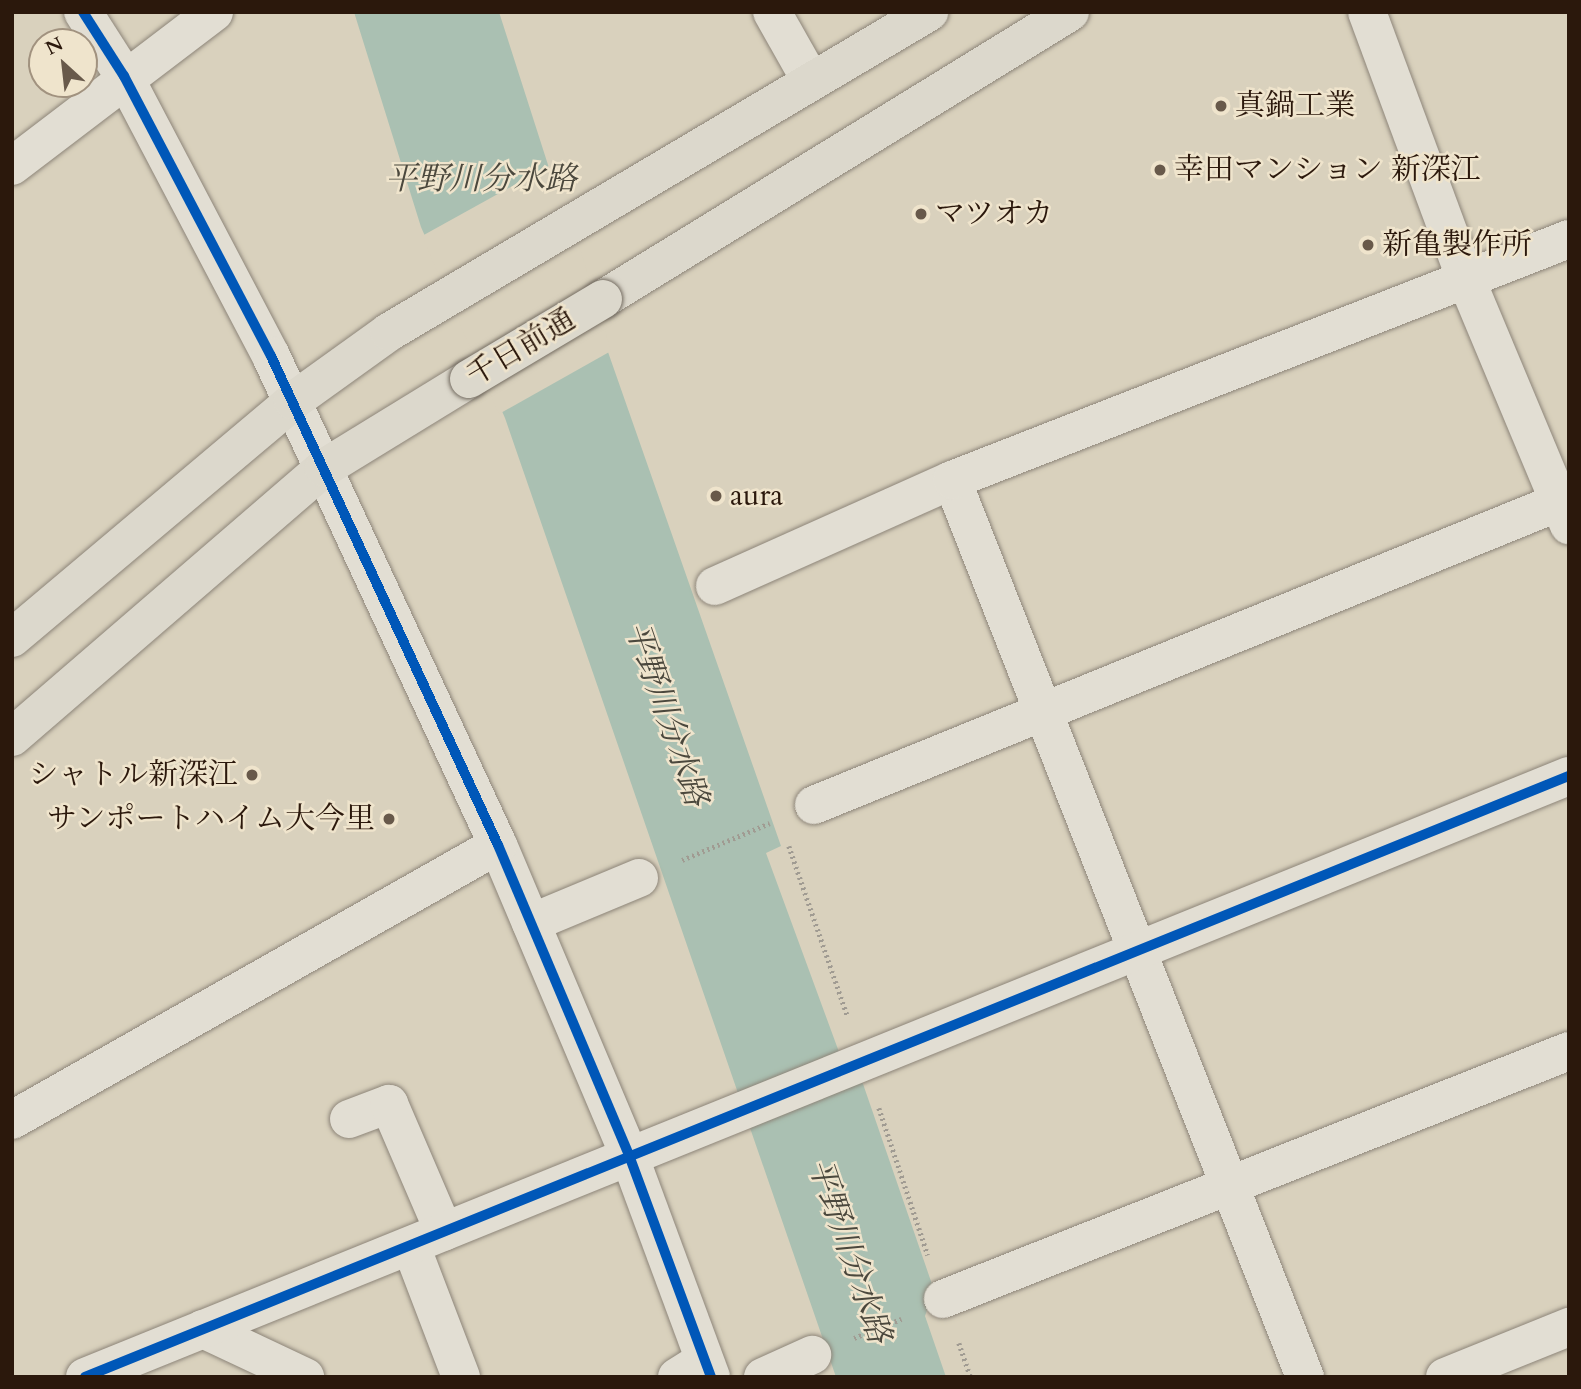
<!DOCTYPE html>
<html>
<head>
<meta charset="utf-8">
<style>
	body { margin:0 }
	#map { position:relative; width:1581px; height:1389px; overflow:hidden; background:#d9d1bd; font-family:Cardo,"Noto Serif JP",serif }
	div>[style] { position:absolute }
	.water>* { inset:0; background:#aac0b2 }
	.pier>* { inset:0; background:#d9d1bd }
	.path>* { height:4.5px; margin-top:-2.25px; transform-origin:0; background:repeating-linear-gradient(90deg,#a09b92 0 2px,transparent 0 5.5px) }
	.roads { filter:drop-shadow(0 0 2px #8d8579) drop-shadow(0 0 2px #8d8579) }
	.minor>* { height:38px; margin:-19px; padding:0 19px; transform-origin:19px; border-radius:19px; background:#e2ded3 }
	.trunk>* { height:38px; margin:-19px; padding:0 19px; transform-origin:19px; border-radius:19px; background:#dcd8cc }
	.bridges { filter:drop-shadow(0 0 2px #746c61) drop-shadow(0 0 2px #746c61) }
	.trunk-bridge>* { height:38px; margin:-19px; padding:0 19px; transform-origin:19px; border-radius:19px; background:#dcd8cc }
	.cycleway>* { height:10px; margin:-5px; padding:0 5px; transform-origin:5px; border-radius:5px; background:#0057b8 }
	.dots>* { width:19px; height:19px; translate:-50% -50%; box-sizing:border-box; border:4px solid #efe4cc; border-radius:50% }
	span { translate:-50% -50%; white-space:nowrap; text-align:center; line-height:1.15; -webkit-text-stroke:5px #efe4cc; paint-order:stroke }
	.poi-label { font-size:30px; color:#2b180c }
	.left { translate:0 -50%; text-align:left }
	.right { translate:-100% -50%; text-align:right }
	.street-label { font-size:30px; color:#2b180c }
	.water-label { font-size:32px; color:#4b483d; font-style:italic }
	.frame { position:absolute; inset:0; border:14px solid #2b180c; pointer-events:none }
	.north { position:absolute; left:28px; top:28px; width:70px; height:70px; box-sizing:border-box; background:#efe4cc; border:2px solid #a1927f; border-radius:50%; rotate:333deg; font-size:19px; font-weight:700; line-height:28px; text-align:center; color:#2b180c }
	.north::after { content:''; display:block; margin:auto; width:24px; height:32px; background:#68594a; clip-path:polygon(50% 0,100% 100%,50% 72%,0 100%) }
</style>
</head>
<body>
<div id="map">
	<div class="water">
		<i style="clip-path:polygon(354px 12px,499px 12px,608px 352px,781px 846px,766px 853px,839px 1052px,851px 1049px,934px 1290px,925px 1316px,946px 1377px,836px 1377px,505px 418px,421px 227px)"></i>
	</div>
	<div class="pier">
		<i style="clip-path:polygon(554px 163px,611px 351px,499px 414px,422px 236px)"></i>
	</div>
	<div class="path">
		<i style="left:789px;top:846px;width:181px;rotate:71deg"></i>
		<i style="left:682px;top:860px;width:95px;rotate:-22.8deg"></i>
		<i style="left:879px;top:1108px;width:155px;rotate:71.6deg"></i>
		<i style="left:854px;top:1338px;width:51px;rotate:-22deg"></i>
		<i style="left:959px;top:1343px;width:36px;rotate:71deg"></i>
	</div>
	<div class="roads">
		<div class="minor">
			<i style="left:83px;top:12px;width:76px;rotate:57.4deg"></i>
			<i style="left:124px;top:76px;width:316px;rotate:62.3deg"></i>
			<i style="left:271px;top:356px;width:539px;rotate:65.1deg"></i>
			<i style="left:498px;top:845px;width:340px;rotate:67.1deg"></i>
			<i style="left:630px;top:1158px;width:233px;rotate:69.7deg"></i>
			<i style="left:772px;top:12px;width:79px;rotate:60.5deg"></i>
			<i style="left:1367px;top:12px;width:285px;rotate:69.7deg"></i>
			<i style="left:1466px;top:279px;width:267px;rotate:67.3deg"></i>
			<i style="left:12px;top:166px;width:254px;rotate:-37.3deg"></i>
			<i style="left:952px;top:480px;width:964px;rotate:68.52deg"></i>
			<i style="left:715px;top:586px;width:260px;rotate:-24.1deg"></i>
			<i style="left:952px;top:480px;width:662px;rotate:-21.34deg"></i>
			<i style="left:814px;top:805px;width:815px;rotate:-22.13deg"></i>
			<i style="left:531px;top:923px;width:117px;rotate:-22.6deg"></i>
			<i style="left:349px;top:1119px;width:43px;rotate:-20.6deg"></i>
			<i style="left:389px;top:1104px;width:139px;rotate:66.7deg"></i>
			<i style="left:12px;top:1120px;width:558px;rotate:-29.5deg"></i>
			<i style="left:411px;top:1246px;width:140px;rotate:69.1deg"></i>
			<i style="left:943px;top:1299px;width:673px;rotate:-21.61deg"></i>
			<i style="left:203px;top:1329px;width:113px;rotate:25.2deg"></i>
			<i style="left:85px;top:1377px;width:1601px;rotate:-22.05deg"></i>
			<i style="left:677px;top:1377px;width:32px;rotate:-32deg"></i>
			<i style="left:763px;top:1377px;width:54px;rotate:-24.2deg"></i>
			<i style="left:1445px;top:1377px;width:134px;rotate:-22deg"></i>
		</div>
		<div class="trunk">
			<i style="left:603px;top:299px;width:548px;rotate:-31.57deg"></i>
			<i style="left:12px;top:638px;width:368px;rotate:-40.1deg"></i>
			<i style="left:293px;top:401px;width:118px;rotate:-35.7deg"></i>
			<i style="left:389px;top:332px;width:628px;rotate:-30.65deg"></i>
			<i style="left:12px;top:737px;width:412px;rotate:-40.8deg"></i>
			<i style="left:324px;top:468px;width:170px;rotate:-31.5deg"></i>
		</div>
	</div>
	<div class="bridges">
		<div class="trunk-bridge">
			<i style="left:469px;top:379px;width:156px;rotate:-30.8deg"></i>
		</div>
	</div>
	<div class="cycleway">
		<i style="left:83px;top:12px;width:76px;rotate:57.4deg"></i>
		<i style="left:124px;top:76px;width:316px;rotate:62.3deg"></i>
		<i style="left:271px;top:356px;width:539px;rotate:65.1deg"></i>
		<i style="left:498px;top:845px;width:340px;rotate:67.1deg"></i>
		<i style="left:630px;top:1158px;width:233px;rotate:69.7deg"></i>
		<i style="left:85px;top:1377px;width:1601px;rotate:-22.05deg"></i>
	</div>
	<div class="dots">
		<i style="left:1221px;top:106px;background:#68594a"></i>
		<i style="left:1160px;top:170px;background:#68594a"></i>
		<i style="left:921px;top:214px;background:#68594a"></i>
		<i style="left:1368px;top:245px;background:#68594a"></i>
		<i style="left:716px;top:496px;background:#68594a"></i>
		<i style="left:252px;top:775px;background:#68594a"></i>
		<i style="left:389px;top:819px;background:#68594a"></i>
	</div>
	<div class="poi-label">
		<span class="left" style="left:1235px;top:106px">真鍋工業</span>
		<span class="left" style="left:1174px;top:170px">幸田マンション 新深江</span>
		<span class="left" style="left:935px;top:214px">マツオカ</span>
		<span class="left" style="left:1382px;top:245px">新亀製作所</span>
		<span class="left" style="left:730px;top:496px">aura</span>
		<span class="right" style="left:238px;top:775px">シャトル新深江</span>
		<span class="right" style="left:375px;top:819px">サンポートハイム大今里</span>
	</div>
	<div class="street-label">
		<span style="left:521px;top:348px;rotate:-31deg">千日前通</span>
	</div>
	<div class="water-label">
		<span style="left:481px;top:179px">平野川分水路</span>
		<span style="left:666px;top:714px;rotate:71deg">平野川分水路</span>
		<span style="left:849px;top:1251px;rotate:71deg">平野川分水路</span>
	</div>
	<div class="frame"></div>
	<div class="north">N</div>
</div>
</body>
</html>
